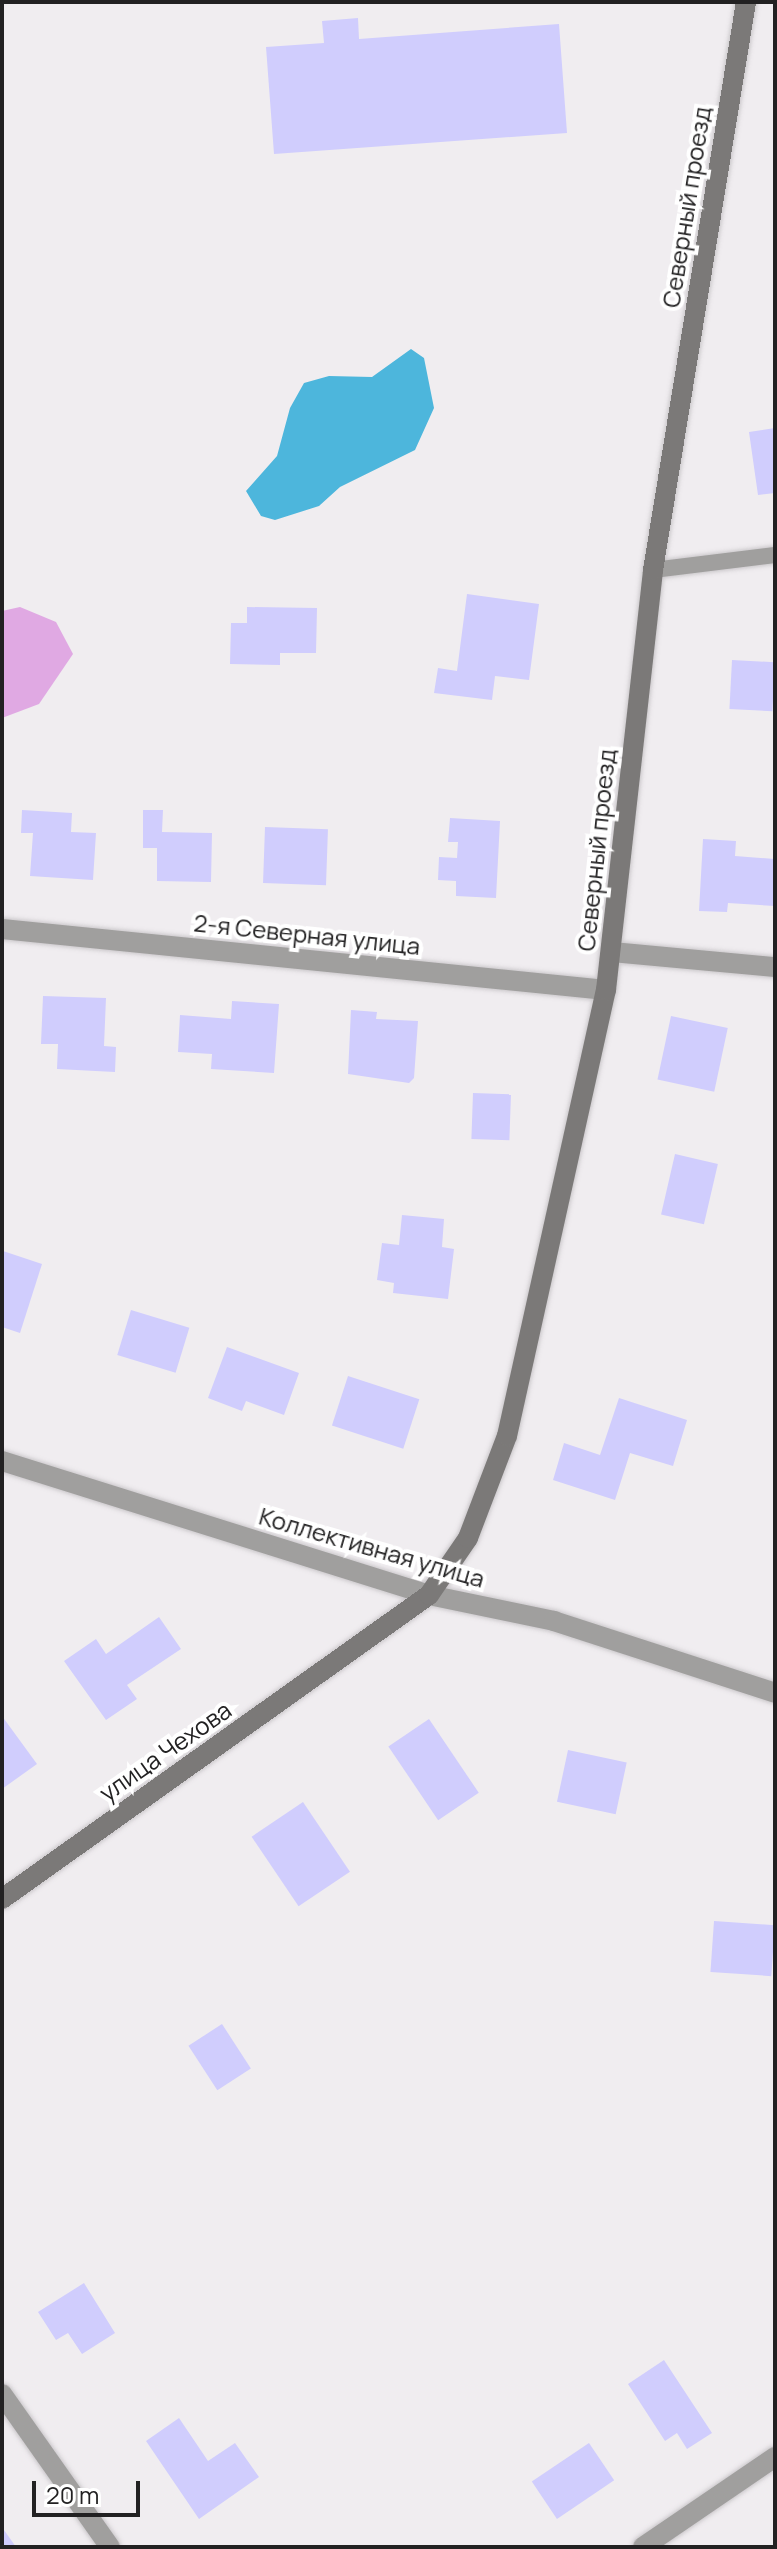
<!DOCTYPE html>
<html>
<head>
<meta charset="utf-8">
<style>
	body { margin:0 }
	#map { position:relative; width:777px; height:2549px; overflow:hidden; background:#f0edf0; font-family:Manrope,sans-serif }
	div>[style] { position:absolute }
	.green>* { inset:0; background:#e0a9e3 }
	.water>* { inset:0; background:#4db6dc }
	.building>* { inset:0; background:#d0cdfd; transform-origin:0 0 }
	.roads { filter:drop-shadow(0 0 2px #cbc8cb) drop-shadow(0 0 2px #cbc8cb) }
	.lane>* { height:16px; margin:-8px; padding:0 8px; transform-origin:8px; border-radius:8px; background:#a09f9e }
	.street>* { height:20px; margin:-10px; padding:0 10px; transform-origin:10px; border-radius:10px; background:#a09f9e }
	.secondary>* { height:20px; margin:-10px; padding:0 10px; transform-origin:10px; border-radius:10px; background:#7b7978 }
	span { translate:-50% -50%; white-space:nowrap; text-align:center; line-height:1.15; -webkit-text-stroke:8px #fff; paint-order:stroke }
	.street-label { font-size:24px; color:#222122 }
	.frame { position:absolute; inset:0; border:4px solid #222122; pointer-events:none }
	.scale { position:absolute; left:32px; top:2481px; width:108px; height:36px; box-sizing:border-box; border:4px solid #222122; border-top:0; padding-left:10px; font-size:24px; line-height:28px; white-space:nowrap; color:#222122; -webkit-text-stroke:6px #fff; paint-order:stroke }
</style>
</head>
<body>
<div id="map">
	<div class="green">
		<i style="clip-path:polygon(20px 607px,56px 622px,73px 654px,39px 704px,2px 718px,2px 611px)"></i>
	</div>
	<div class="water">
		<i style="clip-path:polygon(411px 349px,424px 358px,434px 408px,415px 450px,340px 487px,319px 506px,275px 520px,261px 516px,246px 491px,277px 456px,290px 408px,304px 383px,329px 376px,372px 377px)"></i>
	</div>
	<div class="building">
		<i style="clip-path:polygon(358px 18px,359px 39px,559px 24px,567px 133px,274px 154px,266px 47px,324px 43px,322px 21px)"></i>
		<i style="clip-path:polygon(775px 428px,775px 493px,758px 495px,749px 432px)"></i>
		<i style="clip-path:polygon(467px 594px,539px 604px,529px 680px,495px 676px,492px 700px,434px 693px,438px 668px,457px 671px)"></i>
		<i style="clip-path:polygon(247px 607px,317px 608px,316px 653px,280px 653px,280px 665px,230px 664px,231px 623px,247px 623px)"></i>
		<i style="left:732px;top:660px;width:43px;height:49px;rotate:3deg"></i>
		<i style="clip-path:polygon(22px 810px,72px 813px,71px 832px,96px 833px,93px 880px,30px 876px,33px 833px,21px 833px)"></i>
		<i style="clip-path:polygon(143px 810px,163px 810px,162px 832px,212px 833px,211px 882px,157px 881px,157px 848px,143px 848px)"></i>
		<i style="clip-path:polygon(450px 818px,500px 821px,496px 898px,456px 896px,456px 881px,438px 880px,439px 857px,457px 858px,458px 842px,448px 842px)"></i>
		<i style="left:265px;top:827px;width:63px;height:56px;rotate:2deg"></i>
		<i style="clip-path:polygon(703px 839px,736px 841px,735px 856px,775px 859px,775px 906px,728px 903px,727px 912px,699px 911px)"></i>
		<i style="clip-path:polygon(43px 996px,106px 998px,104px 1046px,116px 1047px,115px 1072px,57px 1069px,58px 1044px,41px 1044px)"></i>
		<i style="clip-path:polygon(232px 1001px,279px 1004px,274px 1073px,211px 1069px,212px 1054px,178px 1052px,180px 1015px,231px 1019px)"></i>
		<i style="clip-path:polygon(351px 1010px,377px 1012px,376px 1019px,418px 1021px,414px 1078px,409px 1083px,348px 1074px)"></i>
		<i style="left:671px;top:1016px;width:58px;height:65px;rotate:12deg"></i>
		<i style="left:473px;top:1093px;width:38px;height:46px;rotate:2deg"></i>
		<i style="left:675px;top:1154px;width:44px;height:62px;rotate:13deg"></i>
		<i style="clip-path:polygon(402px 1215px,444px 1219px,442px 1247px,454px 1249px,448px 1299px,393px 1293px,394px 1283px,377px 1280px,382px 1243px,399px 1245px)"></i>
		<i style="clip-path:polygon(3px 1251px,42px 1264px,20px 1333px,2px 1327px)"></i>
		<i style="left:131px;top:1310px;width:61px;height:47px;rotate:17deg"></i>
		<i style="clip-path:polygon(227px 1347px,299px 1373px,284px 1415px,246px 1401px,242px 1411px,208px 1398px)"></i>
		<i style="left:348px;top:1376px;width:75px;height:52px;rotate:18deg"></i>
		<i style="clip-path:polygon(619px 1398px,687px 1420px,673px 1466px,630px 1453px,615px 1500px,553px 1480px,564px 1443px,600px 1455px)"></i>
		<i style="clip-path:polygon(159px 1617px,181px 1649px,127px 1685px,137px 1699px,106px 1720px,64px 1661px,96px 1639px,106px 1654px)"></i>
		<i style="clip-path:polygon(2px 1716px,37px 1764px,2px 1789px)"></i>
		<i style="left:429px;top:1719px;width:89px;height:49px;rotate:56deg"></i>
		<i style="left:568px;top:1750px;width:60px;height:53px;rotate:12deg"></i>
		<i style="left:303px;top:1802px;width:84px;height:62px;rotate:56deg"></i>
		<i style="left:714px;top:1921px;width:61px;height:51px;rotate:4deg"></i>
		<i style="left:222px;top:2024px;width:53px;height:40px;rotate:57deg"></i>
		<i style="clip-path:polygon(84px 2283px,115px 2333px,82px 2354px,68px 2333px,56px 2340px,38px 2312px)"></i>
		<i style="clip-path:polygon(664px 2360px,712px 2433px,687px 2449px,677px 2433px,665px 2441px,628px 2384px)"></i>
		<i style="clip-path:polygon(179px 2418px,208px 2461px,235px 2443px,259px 2477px,199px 2519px,146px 2441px)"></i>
		<i style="left:589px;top:2443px;width:45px;height:69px;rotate:56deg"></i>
		<i style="clip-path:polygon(4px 2530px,16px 2547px,2px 2547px)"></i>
	</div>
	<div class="roads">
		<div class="lane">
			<i style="left:653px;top:570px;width:123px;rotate:-7deg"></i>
		</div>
		<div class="street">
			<i style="left:2px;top:929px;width:607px;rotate:5.77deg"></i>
			<i style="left:612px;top:952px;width:164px;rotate:5.3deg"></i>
			<i style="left:2px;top:1461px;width:448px;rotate:17.4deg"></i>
			<i style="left:429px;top:1595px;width:128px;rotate:11.7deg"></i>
			<i style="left:554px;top:1621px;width:232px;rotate:18deg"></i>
			<i style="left:2px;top:2394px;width:187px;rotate:54.8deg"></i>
			<i style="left:643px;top:2547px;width:160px;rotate:-34.3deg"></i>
		</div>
		<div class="secondary">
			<i style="left:2px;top:1899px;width:524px;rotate:-35.45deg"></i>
			<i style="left:429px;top:1595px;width:69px;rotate:-55.6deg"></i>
			<i style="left:468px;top:1538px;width:109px;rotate:-69.1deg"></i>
			<i style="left:507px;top:1436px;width:457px;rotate:-77.5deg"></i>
			<i style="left:606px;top:990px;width:423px;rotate:-83.6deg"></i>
			<i style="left:653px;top:570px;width:576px;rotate:-80.7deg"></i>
		</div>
	</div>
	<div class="street-label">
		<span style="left:686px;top:207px;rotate:-81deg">Северный проезд</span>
		<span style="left:596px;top:850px;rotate:-84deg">Северный проезд</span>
		<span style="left:307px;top:934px;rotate:6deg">2-я Северная улица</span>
		<span style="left:372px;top:1547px;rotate:16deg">Коллективная улица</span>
		<span style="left:165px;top:1751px;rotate:-35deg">улица Чехова</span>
	</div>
	<div class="frame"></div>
	<div class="scale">20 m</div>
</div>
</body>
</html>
